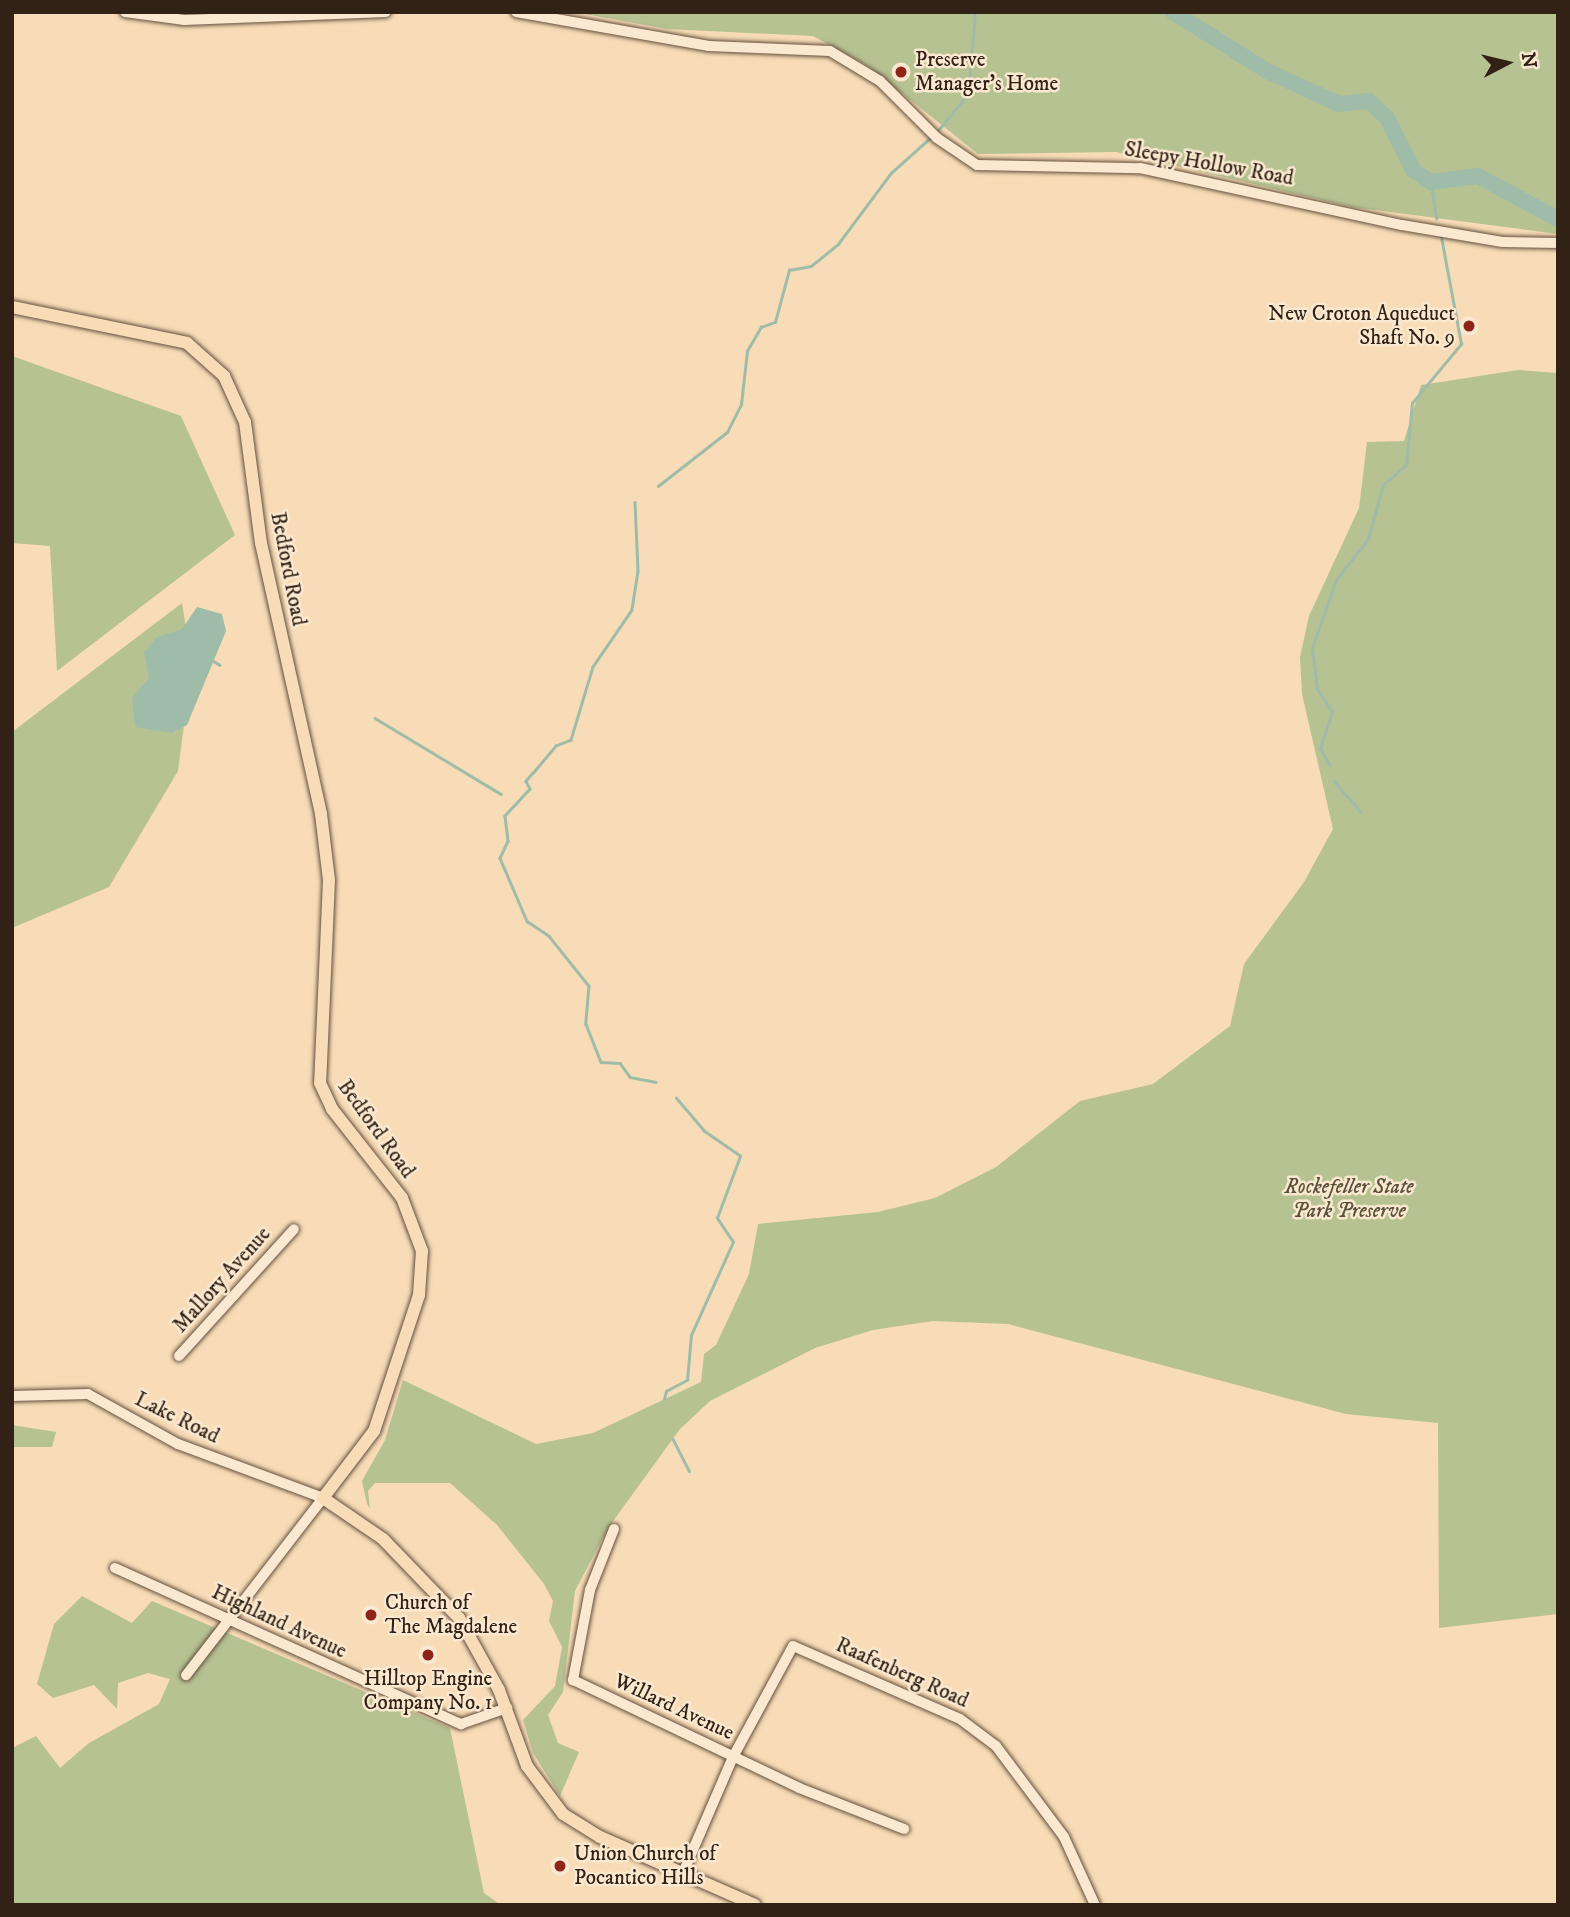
<!DOCTYPE html>
<html>
<head>
<meta charset="utf-8">
<style>
	body { margin:0 }
	#map { position:relative; width:1570px; height:1917px; overflow:hidden; background:#f8dcb7; font-family:"IM FELL DW Pica",serif }
	div>[style] { position:absolute }
	.green>* { inset:0; background:#b7c293 }
	.water>* { inset:0; background:#9fbca9 }
	.stream>* { height:2.5px; margin:-1.25px; padding:0 1.25px; transform-origin:1.25px; border-radius:1.25px; background:#9fbca9 }
	.river>* { height:16px; margin:-8px; padding:0 8px; transform-origin:8px; border-radius:8px; background:#9fbca9 }
	.roads { filter:drop-shadow(0 0 2px #63503e) drop-shadow(0 0 2px #63503e) }
	.minor>* { height:10px; margin:-5px; padding:0 5px; transform-origin:5px; border-radius:5px; background:#fae8d0 }
	.major>* { height:12px; margin:-6px; padding:0 6px; transform-origin:6px; border-radius:6px; background:#f8dcb7 }
	.dots>* { width:19px; height:19px; translate:-50% -50%; box-sizing:border-box; border:4px solid #fae8d0; border-radius:50% }
	span { translate:-50% -50%; white-space:nowrap; text-align:center; line-height:1.15; -webkit-text-stroke:5px #fae8d0; paint-order:stroke }
	.poi-label { font-size:21px; color:#312215 }
	.left { translate:0 -50%; text-align:left }
	.right { translate:-100% -50%; text-align:right }
	.street-label { font-size:21px; color:#312215 }
	.park-label { font-size:21px; color:#59523b; font-style:italic }
	.frame { position:absolute; inset:0; border:14px solid #312215; pointer-events:none }
	.north { position:absolute; left:1472px; top:28px; width:70px; height:70px; -webkit-text-stroke:5px #fae8d0; paint-order:stroke; rotate:83deg; font-size:19px; font-weight:700; line-height:28px; text-align:center; color:#312215 }
	.north::after { content:''; display:block; margin:auto; width:24px; height:32px; background:#312215; clip-path:polygon(50% 0,100% 100%,50% 72%,0 100%) }
</style>
</head>
<body>
<div id="map">
	<div class="green">
		<i style="clip-path:polygon(574px 12px,1558px 12px,1558px 234px,1352px 207px,1116px 152px,978px 154px,868px 66px,813px 36px,667px 29px)"></i>
		<i style="clip-path:polygon(12px 356px,181px 416px,235px 535px,57px 671px,50px 546px,12px 543px)"></i>
		<i style="clip-path:polygon(1518px 370px,1558px 373px,1558px 1614px,1439px 1628px,1438px 1423px,1346px 1414px,1008px 1324px,933px 1321px,873px 1330px,815px 1348px,710px 1401px,680px 1429px,608px 1528px,575px 1591px,563px 1692px,548px 1715px,558px 1743px,579px 1752px,560px 1796px,533px 1753px,523px 1720px,555px 1686px,562px 1647px,549px 1621px,553px 1601px,544px 1584px,497px 1525px,450px 1483px,375px 1483px,368px 1491px,370px 1509px,367px 1504px,362px 1481px,385px 1440px,403px 1380px,536px 1444px,593px 1433px,701px 1382px,704px 1354px,716px 1345px,749px 1274px,758px 1224px,878px 1212px,935px 1198px,996px 1167px,1080px 1101px,1153px 1084px,1230px 1026px,1244px 964px,1304px 882px,1333px 829px,1302px 694px,1300px 657px,1309px 616px,1359px 508px,1367px 442px,1404px 441px,1421px 385px)"></i>
		<i style="clip-path:polygon(182px 603px,192px 664px,178px 771px,109px 887px,12px 928px,12px 732px)"></i>
		<i style="clip-path:polygon(12px 1425px,56px 1432px,52px 1447px,12px 1447px)"></i>
		<i style="clip-path:polygon(82px 1596px,132px 1623px,152px 1601px,450px 1728px,484px 1893px,501px 1905px,12px 1905px,12px 1748px,36px 1736px,60px 1768px,89px 1743px,159px 1704px,170px 1679px,148px 1673px,118px 1683px,117px 1709px,94px 1685px,53px 1698px,37px 1684px,54px 1624px)"></i>
	</div>
	<div class="water">
		<i style="clip-path:polygon(197px 607px,222px 614px,226px 631px,187px 725px,172px 733px,135px 727px,132px 698px,149px 678px,144px 652px,157px 637px,182px 629px)"></i>
	</div>
	<div class="stream">
		<i style="left:936px;top:133px;width:50px;rotate:-50.6deg"></i>
		<i style="left:968px;top:94px;width:82px;rotate:-85.1deg"></i>
		<i style="left:1431px;top:182px;width:37px;rotate:81deg"></i>
		<i style="left:658px;top:486px;width:88px;rotate:-38deg"></i>
		<i style="left:727px;top:432px;width:31px;rotate:-63deg"></i>
		<i style="left:741px;top:404px;width:53px;rotate:-83.5deg"></i>
		<i style="left:747px;top:351px;width:28px;rotate:-60deg"></i>
		<i style="left:761px;top:327px;width:15px;rotate:-20deg"></i>
		<i style="left:775px;top:322px;width:54px;rotate:-74.9deg"></i>
		<i style="left:789px;top:270px;width:22px;rotate:-10deg"></i>
		<i style="left:811px;top:266px;width:35px;rotate:-39deg"></i>
		<i style="left:838px;top:244px;width:89px;rotate:-53.3deg"></i>
		<i style="left:891px;top:173px;width:52px;rotate:-41.9deg"></i>
		<i style="left:635px;top:502px;width:69px;rotate:87.5deg"></i>
		<i style="left:638px;top:571px;width:39px;rotate:99deg"></i>
		<i style="left:632px;top:610px;width:69px;rotate:124.4deg"></i>
		<i style="left:593px;top:667px;width:76px;rotate:106.8deg"></i>
		<i style="left:571px;top:740px;width:16px;rotate:158deg"></i>
		<i style="left:556px;top:746px;width:35px;rotate:130deg"></i>
		<i style="left:533px;top:773px;width:11px;rotate:131deg"></i>
		<i style="left:526px;top:781px;width:9px;rotate:63deg"></i>
		<i style="left:530px;top:789px;width:37px;rotate:133deg"></i>
		<i style="left:505px;top:816px;width:25px;rotate:83deg"></i>
		<i style="left:508px;top:841px;width:19px;rotate:115deg"></i>
		<i style="left:500px;top:858px;width:69px;rotate:66.8deg"></i>
		<i style="left:527px;top:921px;width:27px;rotate:34deg"></i>
		<i style="left:549px;top:936px;width:64px;rotate:51.3deg"></i>
		<i style="left:589px;top:986px;width:38px;rotate:95deg"></i>
		<i style="left:586px;top:1024px;width:41px;rotate:68.5deg"></i>
		<i style="left:601px;top:1062px;width:19px;rotate:3deg"></i>
		<i style="left:620px;top:1063px;width:17px;rotate:54deg"></i>
		<i style="left:630px;top:1077px;width:26px;rotate:11deg"></i>
		<i style="left:212px;top:660px;width:9px;rotate:32deg"></i>
		<i style="left:375px;top:718px;width:147px;rotate:31.1deg"></i>
		<i style="left:1330px;top:766px;width:20px;rotate:-120deg"></i>
		<i style="left:1320px;top:749px;width:39px;rotate:-72deg"></i>
		<i style="left:1332px;top:712px;width:27px;rotate:-123deg"></i>
		<i style="left:1317px;top:689px;width:41px;rotate:-97deg"></i>
		<i style="left:1312px;top:648px;width:72px;rotate:-70.6deg"></i>
		<i style="left:1336px;top:580px;width:52px;rotate:-52deg"></i>
		<i style="left:1368px;top:539px;width:56px;rotate:-74.5deg"></i>
		<i style="left:1383px;top:485px;width:30px;rotate:-41deg"></i>
		<i style="left:1406px;top:465px;width:62px;rotate:-84.5deg"></i>
		<i style="left:1412px;top:403px;width:77px;rotate:-50.3deg"></i>
		<i style="left:1461px;top:344px;width:109px;rotate:-100.6deg"></i>
		<i style="left:1334px;top:781px;width:40px;rotate:49deg"></i>
		<i style="left:664px;top:1399px;width:8px;rotate:-76deg"></i>
		<i style="left:666px;top:1391px;width:24px;rotate:-28deg"></i>
		<i style="left:687px;top:1380px;width:45px;rotate:-84.9deg"></i>
		<i style="left:691px;top:1335px;width:102px;rotate:-65.7deg"></i>
		<i style="left:733px;top:1242px;width:29px;rotate:-124deg"></i>
		<i style="left:717px;top:1218px;width:66px;rotate:-69.6deg"></i>
		<i style="left:740px;top:1156px;width:44px;rotate:-145.2deg"></i>
		<i style="left:704px;top:1131px;width:43px;rotate:-130.3deg"></i>
		<i style="left:673px;top:1439px;width:36px;rotate:63deg"></i>
	</div>
	<div class="river">
		<i style="left:1173px;top:12px;width:111px;rotate:32.1deg"></i>
		<i style="left:1267px;top:71px;width:79px;rotate:24.6deg"></i>
		<i style="left:1339px;top:104px;width:30px;rotate:-6deg"></i>
		<i style="left:1369px;top:101px;width:25px;rotate:43deg"></i>
		<i style="left:1387px;top:118px;width:59px;rotate:63deg"></i>
		<i style="left:1414px;top:171px;width:20px;rotate:33deg"></i>
		<i style="left:1431px;top:182px;width:47px;rotate:-7.3deg"></i>
		<i style="left:1478px;top:176px;width:91px;rotate:28.3deg"></i>
	</div>
	<div class="roads">
		<div class="minor">
			<i style="left:125px;top:12px;width:60px;rotate:7.7deg"></i>
			<i style="left:184px;top:20px;width:202px;rotate:-2.3deg"></i>
			<i style="left:516px;top:12px;width:196px;rotate:10deg"></i>
			<i style="left:709px;top:46px;width:121px;rotate:2.4deg"></i>
			<i style="left:830px;top:51px;width:58px;rotate:31deg"></i>
			<i style="left:880px;top:81px;width:81px;rotate:45deg"></i>
			<i style="left:937px;top:138px;width:48px;rotate:34deg"></i>
			<i style="left:977px;top:165px;width:163px;rotate:1.1deg"></i>
			<i style="left:1140px;top:168px;width:268px;rotate:12.3deg"></i>
			<i style="left:1402px;top:225px;width:102px;rotate:9.6deg"></i>
			<i style="left:1503px;top:242px;width:55px;rotate:1deg"></i>
			<i style="left:179px;top:1356px;width:171px;rotate:-47.8deg"></i>
			<i style="left:12px;top:1396px;width:76px;rotate:-1.5deg"></i>
			<i style="left:88px;top:1394px;width:103px;rotate:29.1deg"></i>
			<i style="left:178px;top:1444px;width:155px;rotate:20.4deg"></i>
			<i style="left:323px;top:1498px;width:224px;rotate:127.7deg"></i>
			<i style="left:614px;top:1529px;width:66px;rotate:111.5deg"></i>
			<i style="left:590px;top:1590px;width:92px;rotate:100.7deg"></i>
			<i style="left:573px;top:1680px;width:250px;rotate:25.5deg"></i>
			<i style="left:799px;top:1788px;width:113px;rotate:21.3deg"></i>
			<i style="left:115px;top:1568px;width:380px;rotate:24.3deg"></i>
			<i style="left:461px;top:1724px;width:49px;rotate:-19.2deg"></i>
			<i style="left:683px;top:1873px;width:126px;rotate:-66.7deg"></i>
			<i style="left:733px;top:1757px;width:126px;rotate:-61.6deg"></i>
			<i style="left:793px;top:1646px;width:182px;rotate:23.6deg"></i>
			<i style="left:960px;top:1719px;width:45px;rotate:36.9deg"></i>
			<i style="left:996px;top:1746px;width:114px;rotate:53.2deg"></i>
			<i style="left:1064px;top:1837px;width:75px;rotate:65.5deg"></i>
		</div>
		<div class="major">
			<i style="left:12px;top:307px;width:179px;rotate:11.6deg"></i>
			<i style="left:187px;top:343px;width:50px;rotate:41.7deg"></i>
			<i style="left:224px;top:376px;width:51px;rotate:65.5deg"></i>
			<i style="left:245px;top:422px;width:122px;rotate:82.5deg"></i>
			<i style="left:261px;top:543px;width:278px;rotate:77.5deg"></i>
			<i style="left:321px;top:814px;width:66px;rotate:83.1deg"></i>
			<i style="left:329px;top:880px;width:203px;rotate:92.5deg"></i>
			<i style="left:320px;top:1083px;width:29px;rotate:65deg"></i>
			<i style="left:332px;top:1109px;width:113px;rotate:51.8deg"></i>
			<i style="left:402px;top:1198px;width:57px;rotate:69.3deg"></i>
			<i style="left:422px;top:1251px;width:44px;rotate:93.9deg"></i>
			<i style="left:419px;top:1295px;width:143px;rotate:108.3deg"></i>
			<i style="left:374px;top:1431px;width:84px;rotate:127.3deg"></i>
			<i style="left:323px;top:1498px;width:73px;rotate:34.3deg"></i>
			<i style="left:383px;top:1539px;width:110px;rotate:46.1deg"></i>
			<i style="left:459px;top:1618px;width:82px;rotate:60.9deg"></i>
			<i style="left:499px;top:1690px;width:81px;rotate:69.8deg"></i>
			<i style="left:527px;top:1766px;width:60px;rotate:53.1deg"></i>
			<i style="left:563px;top:1814px;width:44px;rotate:31.9deg"></i>
			<i style="left:600px;top:1837px;width:169px;rotate:23.7deg"></i>
		</div>
	</div>
	<div class="dots">
		<i style="left:901px;top:72px;background:#8f2418"></i>
		<i style="left:1469px;top:326px;background:#8f2418"></i>
		<i style="left:371px;top:1615px;background:#8f2418"></i>
		<i style="left:428px;top:1655px;background:#8f2418"></i>
		<i style="left:560px;top:1866px;background:#8f2418"></i>
	</div>
	<div class="poi-label">
		<span class="left" style="left:915px;top:72px">Preserve<br>Manager's Home</span>
		<span class="right" style="left:1455px;top:326px">New Croton Aqueduct<br>Shaft No. 9</span>
		<span class="left" style="left:385px;top:1615px">Church of<br>The Magdalene</span>
		<span style="left:428px;top:1691px">Hilltop Engine<br>Company No. 1</span>
		<span class="left" style="left:574px;top:1866px">Union Church of<br>Pocantico Hills</span>
	</div>
	<div class="street-label">
		<span style="left:1209px;top:164px;rotate:10deg">Sleepy Hollow Road</span>
		<span style="left:288px;top:569px;rotate:79deg">Bedford Road</span>
		<span style="left:376px;top:1129px;rotate:54deg">Bedford Road</span>
		<span style="left:222px;top:1280px;rotate:-48deg">Mallory Avenue</span>
		<span style="left:177px;top:1418px;rotate:26deg">Lake Road</span>
		<span style="left:279px;top:1622px;rotate:25deg">Highland Avenue</span>
		<span style="left:902px;top:1673px;rotate:24deg">Raafenberg Road</span>
		<span style="left:674px;top:1707px;rotate:25deg">Willard Avenue</span>
	</div>
	<div class="park-label">
		<span style="left:1349px;top:1199px">Rockefeller State<br>Park Preserve</span>
	</div>
	<div class="frame"></div>
	<div class="north">N</div>
</div>
</body>
</html>
